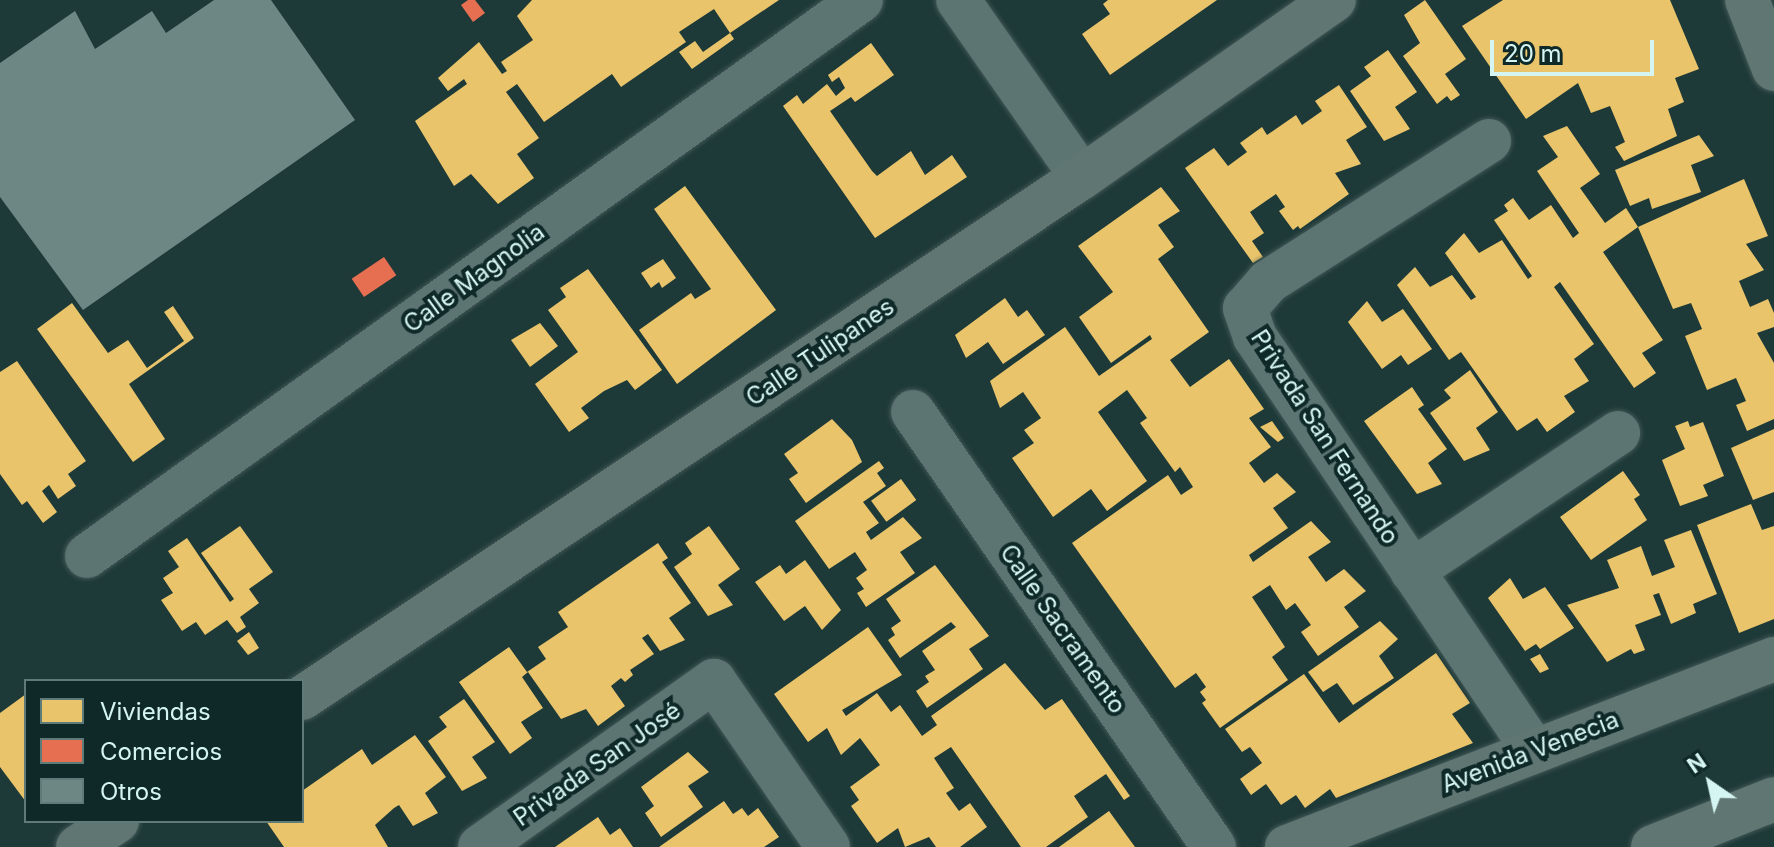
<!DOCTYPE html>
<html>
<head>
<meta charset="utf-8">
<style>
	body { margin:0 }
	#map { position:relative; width:1774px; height:847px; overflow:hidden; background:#1e3a38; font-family:Inter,sans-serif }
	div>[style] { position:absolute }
	.homes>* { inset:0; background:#e9c46a; transform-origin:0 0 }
	.shops>* { inset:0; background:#e76f51; transform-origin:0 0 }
	.building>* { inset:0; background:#6d8785 }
	.roads { filter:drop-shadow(0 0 2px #415756) drop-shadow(0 0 2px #415756) }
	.street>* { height:44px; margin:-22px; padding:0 22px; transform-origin:22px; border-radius:22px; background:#5c7472 }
	.secondary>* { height:44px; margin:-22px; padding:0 22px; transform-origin:22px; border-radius:22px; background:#607673 }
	span { translate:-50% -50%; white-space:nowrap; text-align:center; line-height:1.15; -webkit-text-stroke:8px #0e2928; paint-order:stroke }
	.street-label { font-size:24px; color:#d5f5f2 }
	.legend { position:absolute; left:24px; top:679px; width:280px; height:144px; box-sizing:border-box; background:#0e2928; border:2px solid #5e7b79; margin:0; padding:10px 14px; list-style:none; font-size:24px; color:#d5f5f2 }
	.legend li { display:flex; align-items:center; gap:16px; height:40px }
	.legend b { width:40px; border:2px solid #5e7b79 }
	.north { position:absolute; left:1670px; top:743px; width:80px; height:80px; -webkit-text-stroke:6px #0e2928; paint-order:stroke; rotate:326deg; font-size:22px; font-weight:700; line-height:32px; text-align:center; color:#d5f5f2 }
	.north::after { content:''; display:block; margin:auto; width:28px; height:36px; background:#d5f5f2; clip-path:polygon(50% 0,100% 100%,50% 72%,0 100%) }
	.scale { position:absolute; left:1490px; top:40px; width:164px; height:36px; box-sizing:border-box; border:4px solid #d5f5f2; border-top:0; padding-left:10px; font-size:24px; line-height:28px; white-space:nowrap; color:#d5f5f2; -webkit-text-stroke:6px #0e2928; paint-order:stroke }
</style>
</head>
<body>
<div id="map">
	<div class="homes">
		<i style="clip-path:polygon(532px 0,779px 0,730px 33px,734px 39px,692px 69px,679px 52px,695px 41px,703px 52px,730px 33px,714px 9px,679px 32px,686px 42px,621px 87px,612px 74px,544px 122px,517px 84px,506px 92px,539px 138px,517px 154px,534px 178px,498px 204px,471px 174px,454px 186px,415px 121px,467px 84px,464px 79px,448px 91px,438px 78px,479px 42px,502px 74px,507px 71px,501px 62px,533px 40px,517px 16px)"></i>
		<i style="clip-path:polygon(1108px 0,1217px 0,1110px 75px,1082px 34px,1110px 14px,1103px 4px)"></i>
		<i style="clip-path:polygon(1425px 0,1466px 59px,1445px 74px,1460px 95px,1451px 101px,1447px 96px,1437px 104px,1403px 56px,1420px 43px,1404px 15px)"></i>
		<i style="clip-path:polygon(1503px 0,1670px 0,1699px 69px,1675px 78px,1684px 102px,1668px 109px,1677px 136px,1624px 161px,1615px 147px,1625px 142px,1610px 106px,1591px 113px,1578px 83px,1526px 119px,1462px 26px)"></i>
		<i style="clip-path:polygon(871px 43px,894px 75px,855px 102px,851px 97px,830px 111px,872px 171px,877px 176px,911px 151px,925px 175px,952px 155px,967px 177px,875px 238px,783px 106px,797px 95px,803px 104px,827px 84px,836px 96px,845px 88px,839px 77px,832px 82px,828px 75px)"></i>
		<i style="clip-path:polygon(1388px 50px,1417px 92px,1395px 107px,1410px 129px,1384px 141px,1350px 91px,1371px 76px,1364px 67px)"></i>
		<i style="clip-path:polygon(1339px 85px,1367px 127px,1346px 140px,1361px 164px,1335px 173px,1349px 194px,1300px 229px,1298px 226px,1293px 230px,1279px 211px,1285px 207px,1276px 194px,1250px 212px,1264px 233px,1252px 241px,1263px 257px,1253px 263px,1185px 168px,1214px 148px,1228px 166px,1247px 152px,1240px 143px,1262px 127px,1267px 135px,1296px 115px,1302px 125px,1322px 111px,1315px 101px)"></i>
		<i style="clip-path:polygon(1567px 126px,1600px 174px,1580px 188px,1605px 223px,1626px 208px,1638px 227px,1603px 252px,1663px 340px,1642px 353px,1656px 373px,1634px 388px,1560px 282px,1554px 287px,1594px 344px,1574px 359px,1589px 381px,1564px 396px,1575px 412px,1547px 432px,1537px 418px,1517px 431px,1461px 352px,1449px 360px,1397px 285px,1415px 267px,1430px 287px,1452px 275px,1471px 300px,1476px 297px,1445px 253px,1464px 233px,1479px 253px,1502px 240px,1528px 279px,1532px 276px,1494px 220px,1508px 211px,1504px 205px,1513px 198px,1529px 220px,1551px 205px,1573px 238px,1579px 233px,1537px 171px,1558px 157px,1543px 136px)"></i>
		<i style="clip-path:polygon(1699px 135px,1714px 156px,1691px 165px,1701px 192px,1652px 209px,1649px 198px,1630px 206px,1615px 170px)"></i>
		<i style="clip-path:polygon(1744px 179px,1768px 236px,1746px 244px,1764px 270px,1739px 281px,1750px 307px,1768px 299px,1774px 313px,1774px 327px,1757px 333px,1774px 363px,1774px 419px,1747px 431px,1736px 405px,1746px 401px,1736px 378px,1707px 390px,1685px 336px,1702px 329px,1691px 303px,1673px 309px,1638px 227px)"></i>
		<i style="clip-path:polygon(685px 186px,776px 310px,677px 384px,639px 330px,691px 293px,695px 299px,711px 289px,654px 209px)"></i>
		<i style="clip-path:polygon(1161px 187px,1180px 211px,1158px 225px,1174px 247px,1158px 259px,1209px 332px,1170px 360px,1190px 387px,1229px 359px,1264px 409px,1249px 418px,1271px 447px,1249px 463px,1264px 483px,1277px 473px,1296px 492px,1273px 508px,1288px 528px,1249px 555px,1253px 562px,1311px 521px,1331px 542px,1308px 557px,1326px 582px,1344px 569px,1366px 591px,1344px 607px,1359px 627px,1318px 656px,1301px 632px,1311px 625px,1295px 603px,1286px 610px,1270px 585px,1252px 597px,1285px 647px,1272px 657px,1288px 680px,1220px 728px,1202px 703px,1206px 700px,1200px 692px,1206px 687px,1196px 673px,1175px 688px,1072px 543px,1168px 475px,1181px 495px,1193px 487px,1180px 467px,1175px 472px,1140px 423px,1147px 418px,1127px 390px,1098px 412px,1147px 481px,1107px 511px,1091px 489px,1053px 517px,1012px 458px,1034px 443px,1024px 430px,1041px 418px,1023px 392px,1000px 408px,990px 381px,1065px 327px,1099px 376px,1152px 339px,1150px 335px,1111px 363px,1079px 317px,1113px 292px,1078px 246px)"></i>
		<i style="clip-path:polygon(663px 259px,676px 278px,662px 288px,659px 282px,651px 288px,641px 273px)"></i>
		<i style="clip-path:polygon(588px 269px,662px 370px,635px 390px,627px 380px,604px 391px,581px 408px,589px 418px,569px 432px,535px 384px,578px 352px,548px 310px,566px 297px,560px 288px)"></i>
		<i style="clip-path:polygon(1005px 298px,1018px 317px,1027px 310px,1045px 335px,1003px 364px,988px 342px,966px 358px,955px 335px)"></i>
		<i style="clip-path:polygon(1367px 301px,1382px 322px,1403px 309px,1432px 349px,1408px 365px,1401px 355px,1382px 369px,1348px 322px)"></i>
		<i style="clip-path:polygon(72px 303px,108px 353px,128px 340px,147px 368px,184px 341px,164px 312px,173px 306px,194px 338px,129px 384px,165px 439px,133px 462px,37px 329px)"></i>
		<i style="clip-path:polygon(540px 323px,558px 346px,530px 367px,511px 340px)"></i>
		<i style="clip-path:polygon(17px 361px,86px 461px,68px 474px,76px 486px,58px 499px,49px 485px,42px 491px,57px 512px,43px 523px,27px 501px,22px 505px,0 474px,0 372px)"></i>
		<i style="clip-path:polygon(1470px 370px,1498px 412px,1476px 428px,1490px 450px,1464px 461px,1430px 413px,1451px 398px,1444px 390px)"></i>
		<i style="clip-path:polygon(1412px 387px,1424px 405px,1418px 409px,1447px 449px,1428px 463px,1442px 484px,1417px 494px,1364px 421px)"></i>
		<i style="clip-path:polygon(832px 419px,852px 440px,862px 462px,806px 503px,789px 479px,798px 473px,784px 454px)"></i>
		<i style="clip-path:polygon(1272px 421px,1284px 438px,1278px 442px,1260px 427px)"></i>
		<i style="clip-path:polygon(1688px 421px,1690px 427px,1703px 422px,1724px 476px,1703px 485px,1708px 496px,1680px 506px,1662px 460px,1685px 449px,1675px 426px)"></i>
		<i style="clip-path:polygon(1774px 429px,1774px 492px,1753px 500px,1731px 448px)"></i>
		<i style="clip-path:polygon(879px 461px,884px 468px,877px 473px,886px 486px,863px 502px,879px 523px,866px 532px,871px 540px,903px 517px,922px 538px,900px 552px,915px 573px,866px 607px,857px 593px,864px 589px,856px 578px,867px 570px,855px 552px,829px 569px,795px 521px)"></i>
		<i style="clip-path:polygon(1623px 471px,1640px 495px,1634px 499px,1647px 520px,1591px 560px,1560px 517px)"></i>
		<i style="left:901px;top:479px;width:26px;height:37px;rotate:54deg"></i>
		<i style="clip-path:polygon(1751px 504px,1762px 530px,1774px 526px,1774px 619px,1739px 633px,1697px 525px)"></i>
		<i style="clip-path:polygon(240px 526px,273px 572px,249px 589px,259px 603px,240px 617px,246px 627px,237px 633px,227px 620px,205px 635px,196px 622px,182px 631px,161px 600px,173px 593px,163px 578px,179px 567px,168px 551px,187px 538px,230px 602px,234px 599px,201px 553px)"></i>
		<i style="clip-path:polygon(709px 526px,740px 569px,718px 585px,733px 605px,708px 616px,674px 567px,692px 554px,685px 543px)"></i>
		<i style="clip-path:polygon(1691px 530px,1717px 594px,1693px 604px,1696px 613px,1671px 624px,1659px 593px,1653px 595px,1661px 615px,1635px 625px,1645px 650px,1634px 654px,1631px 649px,1607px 662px,1567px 605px,1619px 588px,1607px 560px,1641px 546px,1652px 576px,1675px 567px,1664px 540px)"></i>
		<i style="clip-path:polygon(658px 543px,668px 558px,662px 562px,691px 603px,669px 618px,685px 640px,660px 651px,648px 634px,642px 638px,654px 654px,630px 670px,633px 675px,625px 682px,621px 678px,611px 686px,625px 706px,598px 726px,586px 709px,561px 719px,528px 672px,522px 677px,543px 708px,521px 722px,532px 738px,510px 754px,459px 682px,509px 647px,527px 672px,546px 659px,538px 647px,568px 627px,558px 612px)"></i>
		<i style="clip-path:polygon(805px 560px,841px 610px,822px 630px,805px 606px,784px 621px,755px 582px,780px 565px,786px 574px)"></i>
		<i style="clip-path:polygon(935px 565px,989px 636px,969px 649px,983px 669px,927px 708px,916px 691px,929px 682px,925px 676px,935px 670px,922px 651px,956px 627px,951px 622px,900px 658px,888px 640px,895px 635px,891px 628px,901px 621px,886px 599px)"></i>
		<i style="clip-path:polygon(1510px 578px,1523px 599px,1545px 587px,1574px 628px,1540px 649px,1536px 644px,1525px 651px,1488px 598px)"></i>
		<i style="clip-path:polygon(1380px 621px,1398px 639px,1379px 656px,1394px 678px,1353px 705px,1337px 683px,1323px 692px,1308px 672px)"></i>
		<i style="clip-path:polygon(868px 627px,902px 675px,842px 710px,846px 716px,877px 693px,891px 712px,900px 705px,922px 736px,937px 725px,931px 716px,1005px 663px,1045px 710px,1062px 699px,1130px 796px,1124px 800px,1106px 774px,1074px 796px,1088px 817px,1046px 847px,1021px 847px,951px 747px,934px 758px,954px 788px,946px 793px,959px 811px,970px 803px,987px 827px,960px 847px,936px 847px,929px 837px,905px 847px,898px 828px,877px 843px,851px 806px,859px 800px,850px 787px,880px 765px,860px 738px,841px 755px,827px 728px,808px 742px,774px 694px)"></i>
		<i style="clip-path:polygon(249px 632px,259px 648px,248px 655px,237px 641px)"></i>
		<i style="clip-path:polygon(1436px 653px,1470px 703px,1452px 714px,1473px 743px,1336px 798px,1330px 789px,1305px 808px,1296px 795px,1281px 805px,1266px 784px,1251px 795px,1240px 779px,1262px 763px,1250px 747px,1242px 752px,1225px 729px,1304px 674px,1339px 723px)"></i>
		<i style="clip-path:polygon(1540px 654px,1549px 669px,1540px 673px,1530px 659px)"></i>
		<i style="clip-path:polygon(26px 694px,26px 802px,0 767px,0 713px)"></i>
		<i style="clip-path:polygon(464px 699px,495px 742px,472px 757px,487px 778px,462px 791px,428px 741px,447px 727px,439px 717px)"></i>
		<i style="clip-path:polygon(415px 735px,446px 777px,425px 793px,438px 813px,413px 826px,399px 805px,394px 808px,375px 825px,388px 847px,284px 847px,266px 821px,302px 821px,302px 791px,362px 749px,372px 765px)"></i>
		<i style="clip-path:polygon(688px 752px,709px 772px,688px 786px,703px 807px,661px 837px,645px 813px,654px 806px,641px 787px)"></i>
		<i style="clip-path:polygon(724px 801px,733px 814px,742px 808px,748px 816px,758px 808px,779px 837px,764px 847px,659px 847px)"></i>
		<i style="clip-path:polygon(1109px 811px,1135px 847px,1059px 847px)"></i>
		<i style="clip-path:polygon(598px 817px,610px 835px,620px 828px,633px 847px,555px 847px)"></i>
	</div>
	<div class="shops">
		<i style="clip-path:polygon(468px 0,475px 0,485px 13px,473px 22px,461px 5px)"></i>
		<i style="left:384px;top:257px;width:22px;height:39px;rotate:56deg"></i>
	</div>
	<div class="building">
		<i style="clip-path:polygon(214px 0,271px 0,355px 120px,83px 310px,0 197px,0 63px,75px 11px,95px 49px,152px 11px,166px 33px)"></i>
	</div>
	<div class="roads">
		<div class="street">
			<i style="left:958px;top:0;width:216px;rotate:55deg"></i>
			<i style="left:1489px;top:141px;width:262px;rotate:147.5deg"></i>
			<i style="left:1268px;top:282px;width:35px;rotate:131deg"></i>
			<i style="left:1245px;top:308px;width:31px;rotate:71deg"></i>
			<i style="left:1255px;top:337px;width:498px;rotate:56deg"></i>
			<i style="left:913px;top:412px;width:529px;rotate:55.32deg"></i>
			<i style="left:87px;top:556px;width:953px;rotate:-35.69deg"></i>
			<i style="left:1412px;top:571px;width:248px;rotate:-33.8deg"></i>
			<i style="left:480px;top:847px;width:287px;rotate:-35.4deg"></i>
			<i style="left:714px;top:681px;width:201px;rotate:55.5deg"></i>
		</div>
		<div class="secondary">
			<i style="left:1747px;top:0;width:74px;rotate:68.6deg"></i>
			<i style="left:302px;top:698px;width:938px;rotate:-33.74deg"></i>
			<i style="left:1082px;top:177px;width:308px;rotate:-35.1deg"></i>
			<i style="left:78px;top:847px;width:47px;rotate:-33.7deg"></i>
			<i style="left:1287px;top:847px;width:522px;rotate:-21.11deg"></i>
			<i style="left:1653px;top:847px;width:130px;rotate:-21.6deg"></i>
		</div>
	</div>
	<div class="street-label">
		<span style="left:474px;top:278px;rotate:-36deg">Calle Magnolia</span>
		<span style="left:820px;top:352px;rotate:-34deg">Calle Tulipanes</span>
		<span style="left:1325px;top:437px;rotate:57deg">Privada San Fernando</span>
		<span style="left:1063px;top:629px;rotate:55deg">Calle Sacramento</span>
		<span style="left:1530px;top:752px;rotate:-21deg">Avenida Venecia</span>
		<span style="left:597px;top:764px;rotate:-35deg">Privada San José</span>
	</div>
	<ul class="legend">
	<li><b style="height:22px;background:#e9c46a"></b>Viviendas</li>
	<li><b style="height:22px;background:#e76f51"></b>Comercios</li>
	<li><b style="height:22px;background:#6d8785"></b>Otros</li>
	</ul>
	<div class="north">N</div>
	<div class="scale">20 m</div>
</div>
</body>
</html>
